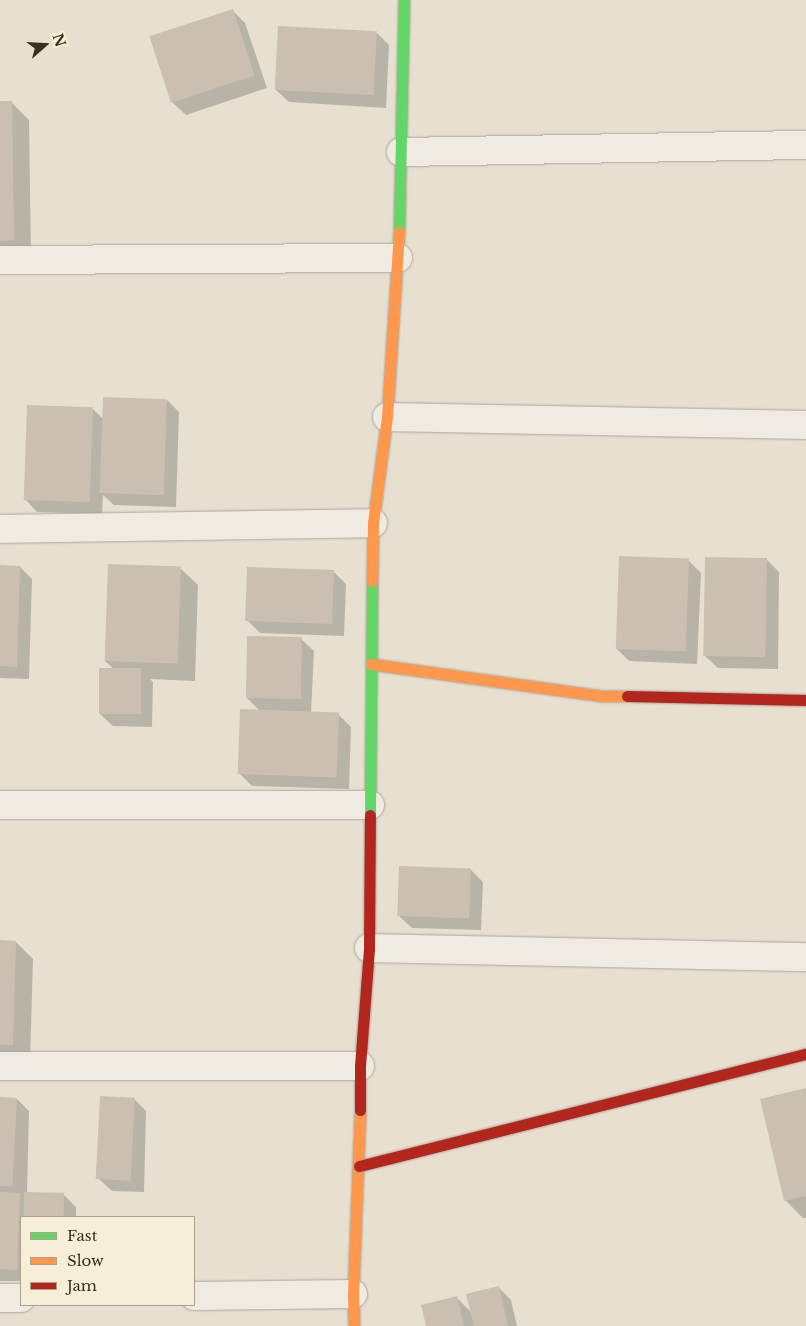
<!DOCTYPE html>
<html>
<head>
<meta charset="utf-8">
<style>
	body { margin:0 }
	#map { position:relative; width:806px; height:1326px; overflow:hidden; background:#e7e0d1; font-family:"Libre Baskerville",serif }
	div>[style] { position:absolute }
	.shadow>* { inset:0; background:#0003 }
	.building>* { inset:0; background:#cbbfb2; transform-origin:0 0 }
	.roads { filter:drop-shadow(0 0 1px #ada599) drop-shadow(0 0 1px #ada599) }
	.street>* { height:28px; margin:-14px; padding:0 14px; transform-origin:14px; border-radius:14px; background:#efebe3 }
	.fast>* { height:11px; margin:-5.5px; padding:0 5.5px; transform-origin:5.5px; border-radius:5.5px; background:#63d668 }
	.slow>* { height:11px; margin:-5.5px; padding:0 5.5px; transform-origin:5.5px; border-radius:5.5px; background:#ff974d }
	.jam>* { height:11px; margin:-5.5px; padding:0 5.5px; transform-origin:5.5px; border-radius:5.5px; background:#b3261e }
	span { translate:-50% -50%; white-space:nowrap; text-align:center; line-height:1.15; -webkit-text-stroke:4.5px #f7eed8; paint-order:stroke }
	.legend { position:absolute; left:20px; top:1216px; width:175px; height:90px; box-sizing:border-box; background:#f7eed8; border:1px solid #ada18e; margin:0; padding:6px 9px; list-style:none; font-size:15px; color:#3d2e20 }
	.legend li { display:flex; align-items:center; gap:10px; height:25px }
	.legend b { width:25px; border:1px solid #ada18e }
	.north { position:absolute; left:20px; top:20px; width:50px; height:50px; -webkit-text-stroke:4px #f7eed8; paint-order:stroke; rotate:71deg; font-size:14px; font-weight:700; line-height:20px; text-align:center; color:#3d2e20 }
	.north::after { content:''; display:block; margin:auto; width:18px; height:22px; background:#3d2e20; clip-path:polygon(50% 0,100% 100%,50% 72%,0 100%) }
</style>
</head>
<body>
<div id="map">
	<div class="shadow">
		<i style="clip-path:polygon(232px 10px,245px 23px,267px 88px,186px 115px,173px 103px,152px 38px)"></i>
		<i style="clip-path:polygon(377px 33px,389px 45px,386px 108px,289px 102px,276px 90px)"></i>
		<i style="clip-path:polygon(0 102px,11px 102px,29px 120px,31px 257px,0 258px)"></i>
		<i style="clip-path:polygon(167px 400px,179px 412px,176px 507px,114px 505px,103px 495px,102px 514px,37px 512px,25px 499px,92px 408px,104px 420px)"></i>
		<i style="clip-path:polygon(766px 559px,779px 572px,778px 669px,718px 668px,705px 656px)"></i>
		<i style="clip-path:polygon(688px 560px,701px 573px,697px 664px,629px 661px,616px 648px)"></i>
		<i style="clip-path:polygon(0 566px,20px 567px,32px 579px,29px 679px,0 678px)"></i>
		<i style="clip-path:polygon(180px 568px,198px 585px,195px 681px,150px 679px,153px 682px,152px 727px,113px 726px,100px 714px,114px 669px,105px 661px)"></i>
		<i style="clip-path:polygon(333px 571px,346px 584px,344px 636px,260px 633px,247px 620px)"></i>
		<i style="clip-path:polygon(301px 639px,314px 651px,311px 713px,338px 714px,351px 727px,349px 789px,252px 786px,240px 774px,260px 711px,247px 698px)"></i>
		<i style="clip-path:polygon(470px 869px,483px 882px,481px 930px,412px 928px,399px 916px)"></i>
		<i style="clip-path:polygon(0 941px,16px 942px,33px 959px,30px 1062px,0 1061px)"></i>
		<i style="clip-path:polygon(806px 1090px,806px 1218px,803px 1218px,786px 1201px,761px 1100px)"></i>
		<i style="clip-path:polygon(0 1098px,17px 1099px,29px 1111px,27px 1193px,64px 1195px,76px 1207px,76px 1217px,21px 1217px,21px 1281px,0 1281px)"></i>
		<i style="clip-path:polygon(134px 1099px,146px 1111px,144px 1192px,112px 1191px,99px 1179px)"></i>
		<i style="clip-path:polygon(499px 1288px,511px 1300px,517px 1326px,427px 1326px,457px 1298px,472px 1313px)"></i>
	</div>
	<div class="building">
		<i style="left:233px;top:9px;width:70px;height:88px;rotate:72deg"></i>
		<i style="left:278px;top:26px;width:99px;height:64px;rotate:3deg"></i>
		<i style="clip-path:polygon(0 101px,12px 101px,14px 240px,0 241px)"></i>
		<i style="left:103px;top:397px;width:64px;height:96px;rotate:2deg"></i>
		<i style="left:27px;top:405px;width:66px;height:95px;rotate:2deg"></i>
		<i style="left:619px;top:556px;width:70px;height:93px;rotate:2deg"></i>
		<i style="left:705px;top:557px;width:62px;height:99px;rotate:1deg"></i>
		<i style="left:108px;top:564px;width:73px;height:97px;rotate:2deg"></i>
		<i style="clip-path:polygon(0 565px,20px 566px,17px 667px,0 666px)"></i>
		<i style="left:247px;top:567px;width:87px;height:54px;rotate:2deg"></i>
		<i style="left:247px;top:636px;width:55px;height:62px;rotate:1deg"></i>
		<i style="left:99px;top:668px;width:42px;height:46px"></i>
		<i style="left:240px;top:709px;width:99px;height:65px;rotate:2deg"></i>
		<i style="left:399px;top:866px;width:72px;height:50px;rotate:2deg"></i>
		<i style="clip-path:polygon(0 940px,16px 941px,13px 1045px,0 1045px)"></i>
		<i style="clip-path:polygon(806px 1088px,806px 1196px,784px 1201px,760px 1099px)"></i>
		<i style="left:100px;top:1096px;width:35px;height:83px;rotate:3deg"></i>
		<i style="left:0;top:1097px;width:17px;height:89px;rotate:3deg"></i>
		<i style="clip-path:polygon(0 1192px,20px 1193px,17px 1270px,0 1269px)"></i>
		<i style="left:24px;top:1192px;width:40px;height:25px;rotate:1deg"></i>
		<i style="clip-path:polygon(499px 1286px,508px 1326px,474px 1326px,466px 1294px)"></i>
		<i style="clip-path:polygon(457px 1296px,464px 1326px,426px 1326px,421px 1305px)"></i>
	</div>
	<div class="roads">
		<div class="street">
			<i style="left:401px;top:152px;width:405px;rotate:-1deg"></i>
			<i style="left:0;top:260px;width:398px;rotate:-0.3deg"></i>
			<i style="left:387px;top:417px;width:419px;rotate:1.1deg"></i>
			<i style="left:0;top:529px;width:373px;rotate:-0.9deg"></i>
			<i style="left:0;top:805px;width:370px"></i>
			<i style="left:369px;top:948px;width:437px;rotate:1.2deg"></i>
			<i style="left:0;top:1066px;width:360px"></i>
			<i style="left:194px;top:1296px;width:159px;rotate:-0.7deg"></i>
			<i style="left:0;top:1298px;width:21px"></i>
		</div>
		<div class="fast">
			<i style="left:399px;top:231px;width:231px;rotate:-88.8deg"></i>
			<i style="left:370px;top:815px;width:234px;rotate:-89.5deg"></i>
		</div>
		<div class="slow">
			<i style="left:372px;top:581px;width:58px;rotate:-89deg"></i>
			<i style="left:373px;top:523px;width:107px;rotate:-82.5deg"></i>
			<i style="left:387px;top:417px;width:186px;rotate:-86.3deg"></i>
			<i style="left:371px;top:664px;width:234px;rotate:7.9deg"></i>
			<i style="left:603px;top:696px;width:24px"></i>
			<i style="left:354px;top:1326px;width:32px;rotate:-92deg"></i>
			<i style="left:353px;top:1294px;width:184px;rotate:-87.8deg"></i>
		</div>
		<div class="jam">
			<i style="left:627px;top:696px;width:179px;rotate:1.3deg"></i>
			<i style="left:360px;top:1110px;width:44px;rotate:-90deg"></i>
			<i style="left:360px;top:1066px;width:118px;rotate:-85.6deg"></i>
			<i style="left:369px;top:948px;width:133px;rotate:-89.6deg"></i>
			<i style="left:359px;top:1166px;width:461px;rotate:-14.1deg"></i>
		</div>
	</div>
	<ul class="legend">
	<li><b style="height:6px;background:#63d668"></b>Fast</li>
	<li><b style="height:6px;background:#ff974d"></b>Slow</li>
	<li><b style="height:6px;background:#b3261e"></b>Jam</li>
	</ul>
	<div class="north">N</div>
</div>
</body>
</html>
